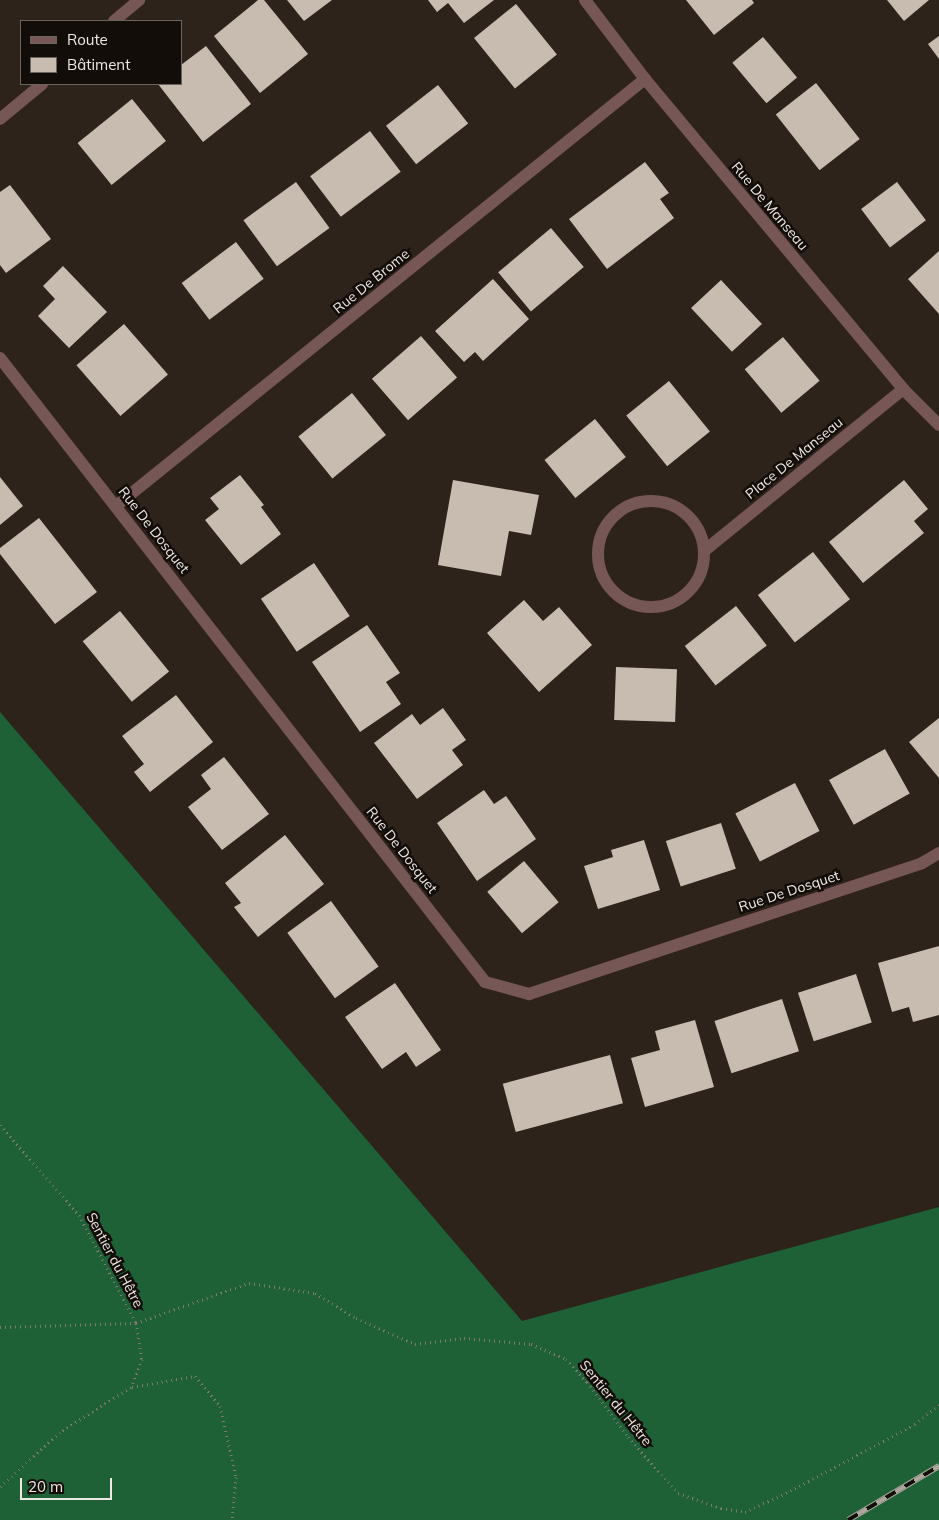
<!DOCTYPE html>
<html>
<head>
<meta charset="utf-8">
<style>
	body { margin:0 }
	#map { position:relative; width:939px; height:1520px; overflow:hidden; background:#2d231a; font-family:Mulish,sans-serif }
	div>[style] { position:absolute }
	.forest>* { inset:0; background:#1e6137 }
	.building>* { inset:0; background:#c8bbaf; transform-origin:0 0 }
	.path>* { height:3px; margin-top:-1.5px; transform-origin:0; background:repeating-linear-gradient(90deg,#817871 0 1px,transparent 0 5px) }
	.minor>* { height:12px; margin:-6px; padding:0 6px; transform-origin:6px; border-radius:6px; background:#775756 }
	.minor>.ring { margin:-6px; padding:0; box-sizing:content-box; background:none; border:12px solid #775756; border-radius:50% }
	.rail>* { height:5.5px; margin-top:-2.75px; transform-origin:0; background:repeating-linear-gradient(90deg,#120d09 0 11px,#ada59e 0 22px); box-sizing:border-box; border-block:1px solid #ada59e }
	span { translate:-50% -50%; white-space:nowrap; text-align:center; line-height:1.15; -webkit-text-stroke:5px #120d09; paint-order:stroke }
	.street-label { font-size:14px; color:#efe8e2 }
	.legend { position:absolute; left:20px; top:20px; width:162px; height:65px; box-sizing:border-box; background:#120d09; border:1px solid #6a6560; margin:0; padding:6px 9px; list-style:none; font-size:15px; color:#efe8e2 }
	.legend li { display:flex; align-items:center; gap:10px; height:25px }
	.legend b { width:25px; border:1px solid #6a6560 }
	.scale { position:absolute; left:20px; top:1478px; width:92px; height:22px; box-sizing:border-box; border:2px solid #efe8e2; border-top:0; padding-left:6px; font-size:15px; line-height:18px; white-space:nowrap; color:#efe8e2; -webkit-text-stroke:4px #120d09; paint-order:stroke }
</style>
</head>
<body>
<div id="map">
	<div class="forest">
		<i style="clip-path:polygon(0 712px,522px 1321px,939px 1207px,939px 1520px,0 1520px)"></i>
	</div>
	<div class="building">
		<i style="clip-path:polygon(258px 0,264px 0,308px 54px,260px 93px,214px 36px)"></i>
		<i style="clip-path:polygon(287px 0,332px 0,304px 21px)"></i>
		<i style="clip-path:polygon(428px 0,494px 0,464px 23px,448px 3px,437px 12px)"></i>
		<i style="clip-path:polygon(686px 0,752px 0,754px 3px,714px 35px)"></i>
		<i style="clip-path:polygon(887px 0,929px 0,904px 21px)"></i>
		<i style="left:516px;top:4px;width:65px;height:54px;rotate:51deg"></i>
		<i style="clip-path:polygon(939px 36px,939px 59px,928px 44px)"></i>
		<i style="left:763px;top:37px;width:53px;height:40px;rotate:50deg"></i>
		<i style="clip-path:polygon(206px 46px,251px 104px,203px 142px,158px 84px,181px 84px,181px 65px)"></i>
		<i style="left:816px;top:83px;width:71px;height:51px;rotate:52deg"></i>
		<i style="left:438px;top:85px;width:49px;height:66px;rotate:52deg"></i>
		<i style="left:132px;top:99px;width:54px;height:70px;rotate:51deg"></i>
		<i style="left:370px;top:131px;width:51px;height:75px;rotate:53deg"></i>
		<i style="clip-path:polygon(645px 162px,669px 193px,660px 199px,674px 218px,607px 269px,569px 219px)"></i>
		<i style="left:296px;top:182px;width:57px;height:65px;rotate:54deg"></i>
		<i style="left:897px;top:182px;width:48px;height:45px;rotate:53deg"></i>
		<i style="clip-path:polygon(10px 185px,51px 239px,6px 273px,0 265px,0 192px)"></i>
		<i style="left:551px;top:228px;width:51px;height:69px;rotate:50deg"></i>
		<i style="left:236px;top:242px;width:46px;height:68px;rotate:53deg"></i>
		<i style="clip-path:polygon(939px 251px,939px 314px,908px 279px)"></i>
		<i style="clip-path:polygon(63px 266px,107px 312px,69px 348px,38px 316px,55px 299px,43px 286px)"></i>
		<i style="clip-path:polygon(493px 279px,529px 319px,483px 361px,475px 352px,464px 362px,435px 331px)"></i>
		<i style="left:721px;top:280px;width:60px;height:41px;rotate:47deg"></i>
		<i style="left:124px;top:324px;width:67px;height:63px;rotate:49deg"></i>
		<i style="left:421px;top:336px;width:55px;height:65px;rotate:49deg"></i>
		<i style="left:783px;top:337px;width:57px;height:50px;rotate:50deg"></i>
		<i style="left:669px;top:381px;width:65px;height:55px;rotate:51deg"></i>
		<i style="left:352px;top:393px;width:54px;height:69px;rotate:51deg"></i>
		<i style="left:595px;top:419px;width:49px;height:65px;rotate:51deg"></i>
		<i style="clip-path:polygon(240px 475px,264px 505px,261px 507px,281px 534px,241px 565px,205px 520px,219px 509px,210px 498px)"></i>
		<i style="clip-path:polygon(0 477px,23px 506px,0 525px)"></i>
		<i style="clip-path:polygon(453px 480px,539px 495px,531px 535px,509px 531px,501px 576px,438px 565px)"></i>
		<i style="clip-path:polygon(904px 480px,928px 509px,914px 521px,924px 533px,863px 583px,829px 542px)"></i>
		<i style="clip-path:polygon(39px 518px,97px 592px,55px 624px,0 554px,0 548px)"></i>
		<i style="left:813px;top:552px;width:60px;height:70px;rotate:52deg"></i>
		<i style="left:314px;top:563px;width:64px;height:64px;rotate:56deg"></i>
		<i style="clip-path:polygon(524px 600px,543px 621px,559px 607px,592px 645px,539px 692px,487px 633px)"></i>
		<i style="left:736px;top:606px;width:50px;height:65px;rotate:52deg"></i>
		<i style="left:120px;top:611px;width:78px;height:48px;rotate:51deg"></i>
		<i style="clip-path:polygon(367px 625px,400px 673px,386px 682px,401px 704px,360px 732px,312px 662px)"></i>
		<i style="left:616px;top:667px;width:61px;height:53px;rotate:2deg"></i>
		<i style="clip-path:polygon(176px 695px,213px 742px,150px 792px,134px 772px,144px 764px,122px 736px)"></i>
		<i style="clip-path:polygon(443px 708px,466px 740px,452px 750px,463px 765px,417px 799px,374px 743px,412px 714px,420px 725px)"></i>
		<i style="clip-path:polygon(939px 718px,939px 778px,909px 742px)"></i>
		<i style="left:885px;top:749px;width:51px;height:64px;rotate:61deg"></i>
		<i style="clip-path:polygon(224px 757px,269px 814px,222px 850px,188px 807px,211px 789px,201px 775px)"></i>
		<i style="left:795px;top:783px;width:54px;height:67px;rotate:63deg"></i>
		<i style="clip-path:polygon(484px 790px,494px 804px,506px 796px,536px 839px,477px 881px,437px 823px)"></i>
		<i style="left:721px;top:823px;width:48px;height:58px;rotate:72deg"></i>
		<i style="clip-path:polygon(285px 835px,324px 884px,258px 937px,234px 907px,241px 903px,225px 883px)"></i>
		<i style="clip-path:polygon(644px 840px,660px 890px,598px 909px,584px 866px,613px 857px,611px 850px)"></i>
		<i style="left:524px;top:861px;width:54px;height:48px;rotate:50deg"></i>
		<i style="left:331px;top:901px;width:81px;height:54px;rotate:54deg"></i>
		<i style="clip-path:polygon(939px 946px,939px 1015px,913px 1022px,909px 1007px,892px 1012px,878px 963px)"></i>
		<i style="left:856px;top:974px;width:51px;height:61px;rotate:72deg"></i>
		<i style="clip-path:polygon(395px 983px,441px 1050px,416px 1067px,406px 1052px,382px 1069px,345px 1017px)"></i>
		<i style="left:782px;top:999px;width:55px;height:71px;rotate:72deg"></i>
		<i style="clip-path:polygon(695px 1020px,714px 1087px,645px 1107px,631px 1058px,660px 1050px,655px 1031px)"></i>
		<i style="left:610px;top:1055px;width:50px;height:111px;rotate:75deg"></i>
	</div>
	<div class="path">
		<i style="left:0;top:1125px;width:120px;rotate:48.7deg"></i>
		<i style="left:79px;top:1215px;width:122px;rotate:62.2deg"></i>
		<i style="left:136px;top:1323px;width:120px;rotate:-19.5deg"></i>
		<i style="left:249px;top:1283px;width:67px;rotate:8.6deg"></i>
		<i style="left:315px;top:1293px;width:48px;rotate:31.4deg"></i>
		<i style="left:356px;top:1318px;width:64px;rotate:23.8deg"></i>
		<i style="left:415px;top:1344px;width:49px;rotate:-7deg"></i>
		<i style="left:464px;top:1338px;width:67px;rotate:5.1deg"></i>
		<i style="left:531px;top:1344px;width:38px;rotate:23deg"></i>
		<i style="left:566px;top:1359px;width:31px;rotate:48deg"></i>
		<i style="left:587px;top:1382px;width:69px;rotate:53.3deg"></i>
		<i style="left:628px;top:1437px;width:75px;rotate:48.2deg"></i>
		<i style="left:678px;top:1493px;width:46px;rotate:19.2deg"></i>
		<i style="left:721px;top:1508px;width:24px;rotate:9deg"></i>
		<i style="left:745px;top:1512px;width:45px;rotate:-24.9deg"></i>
		<i style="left:786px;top:1493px;width:146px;rotate:-28.1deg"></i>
		<i style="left:915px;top:1424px;width:31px;rotate:-38deg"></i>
		<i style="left:0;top:1327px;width:136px;rotate:-1.7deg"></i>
		<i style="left:136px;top:1323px;width:36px;rotate:81deg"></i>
		<i style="left:142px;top:1359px;width:30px;rotate:111deg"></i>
		<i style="left:131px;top:1387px;width:84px;rotate:147.6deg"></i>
		<i style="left:60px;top:1432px;width:81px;rotate:137.5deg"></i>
		<i style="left:132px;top:1387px;width:64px;rotate:-9.9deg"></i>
		<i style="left:195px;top:1376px;width:39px;rotate:50deg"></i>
		<i style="left:220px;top:1406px;width:73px;rotate:77.3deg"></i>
		<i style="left:236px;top:1477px;width:43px;rotate:95.3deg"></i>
	</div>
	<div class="minor">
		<i style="left:585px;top:0;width:99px;rotate:52.8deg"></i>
		<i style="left:645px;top:79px;width:403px;rotate:50.2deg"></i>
		<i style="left:903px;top:389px;width:51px;rotate:45deg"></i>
		<i style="left:114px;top:21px;width:33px;rotate:-40deg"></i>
		<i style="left:0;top:119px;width:55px;rotate:-39.8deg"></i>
		<i style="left:0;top:358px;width:790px;rotate:52.14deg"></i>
		<i style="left:485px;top:982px;width:46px;rotate:15.3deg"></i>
		<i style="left:529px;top:994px;width:414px;rotate:-18.4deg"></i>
		<i style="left:922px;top:863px;width:20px;rotate:-30deg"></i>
		<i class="ring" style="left:598px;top:501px;width:94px;height:94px"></i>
		<i style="left:116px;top:506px;width:680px;rotate:-38.91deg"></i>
		<i style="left:704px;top:551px;width:257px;rotate:-39.1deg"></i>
	</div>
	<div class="rail">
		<i style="left:848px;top:1520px;width:106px;rotate:-30.7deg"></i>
	</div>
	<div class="street-label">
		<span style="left:770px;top:206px;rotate:50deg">Rue De Manseau</span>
		<span style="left:371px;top:281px;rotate:-39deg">Rue De Brome</span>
		<span style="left:794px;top:458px;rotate:-39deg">Place De Manseau</span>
		<span style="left:154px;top:530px;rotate:52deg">Rue De Dosquet</span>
		<span style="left:402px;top:850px;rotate:52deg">Rue De Dosquet</span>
		<span style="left:789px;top:891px;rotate:-18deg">Rue De Dosquet</span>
		<span style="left:115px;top:1260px;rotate:62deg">Sentier du Hêtre</span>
		<span style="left:616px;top:1403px;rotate:51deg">Sentier du Hêtre</span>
	</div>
	<ul class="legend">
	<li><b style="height:6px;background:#775756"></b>Route</li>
	<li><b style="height:14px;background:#c8bbaf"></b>Bâtiment</li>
	</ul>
	<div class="scale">20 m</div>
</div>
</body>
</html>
